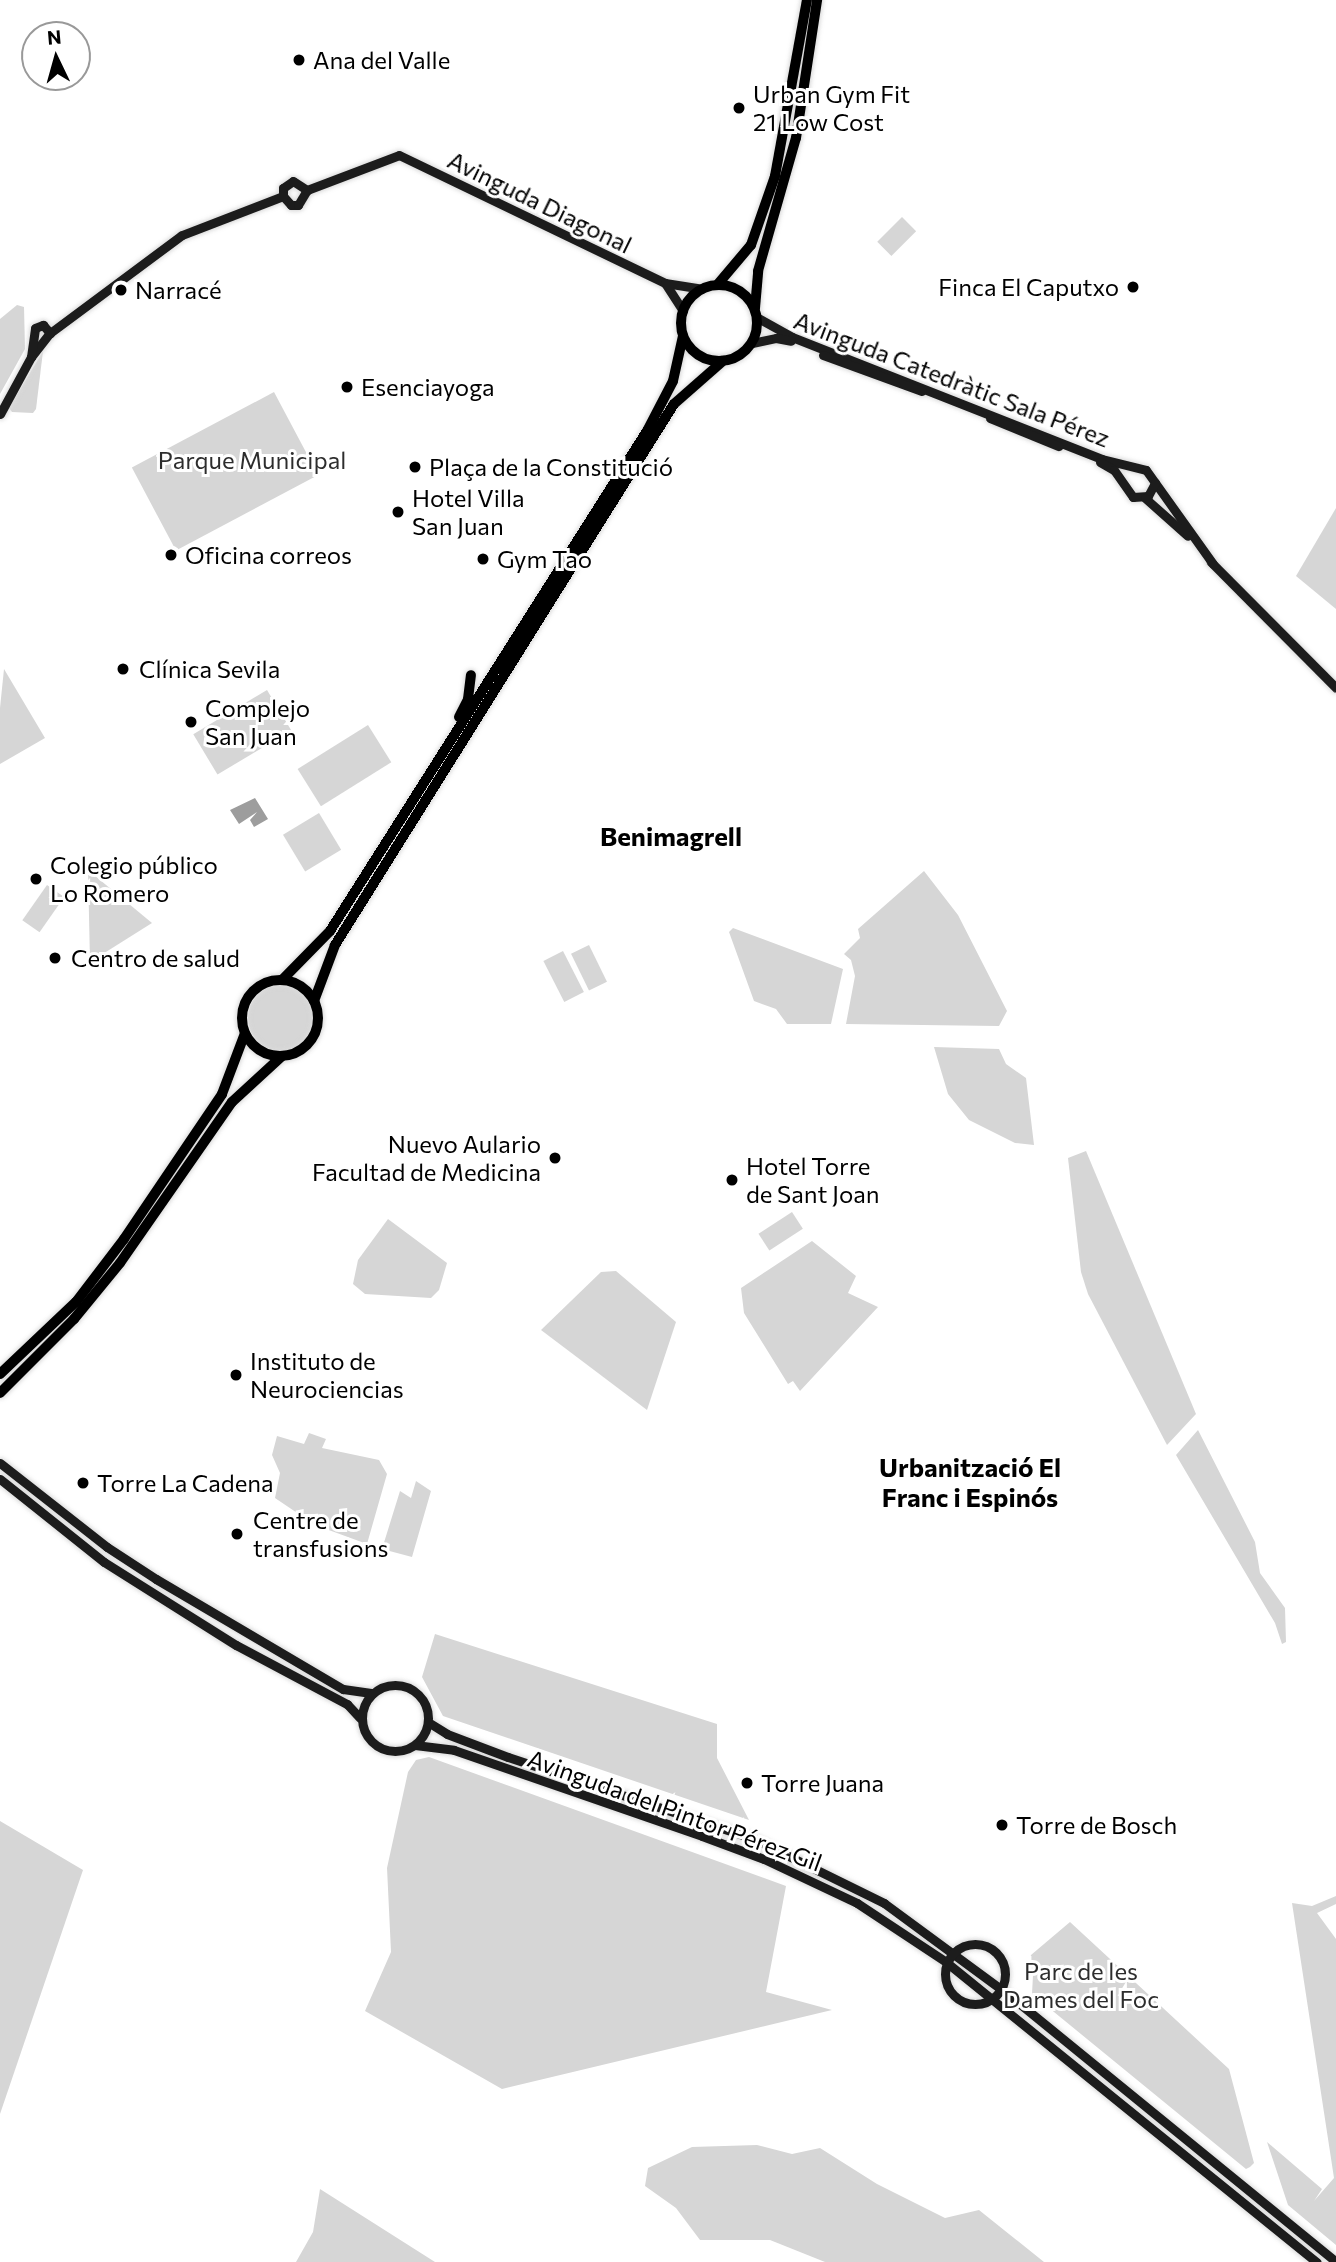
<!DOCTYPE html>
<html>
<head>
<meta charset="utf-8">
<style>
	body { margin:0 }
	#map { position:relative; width:1336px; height:2262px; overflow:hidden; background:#fff; font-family:Commissioner,sans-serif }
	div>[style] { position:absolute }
	.green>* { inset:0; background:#d6d6d6; transform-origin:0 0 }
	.round { border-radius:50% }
	.water>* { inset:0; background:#9d9d9d }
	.roads { filter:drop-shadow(0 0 2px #dbdbdb) drop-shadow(0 0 2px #dbdbdb) }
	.secondary>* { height:9px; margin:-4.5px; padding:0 4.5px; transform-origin:4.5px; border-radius:4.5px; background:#1c1c1c }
	.secondary>.ring { margin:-4.5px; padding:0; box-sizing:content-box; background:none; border:9px solid #1c1c1c; border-radius:50% }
	.primary>* { height:10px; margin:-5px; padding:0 5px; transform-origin:5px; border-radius:5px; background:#000 }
	.primary>.ring { margin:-5px; padding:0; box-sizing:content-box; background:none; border:10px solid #000; border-radius:50% }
	.dots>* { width:19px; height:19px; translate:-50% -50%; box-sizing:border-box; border:4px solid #fff; border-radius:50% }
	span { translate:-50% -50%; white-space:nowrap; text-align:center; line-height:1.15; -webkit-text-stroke:6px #fff; paint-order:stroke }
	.poi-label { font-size:24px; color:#000 }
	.left { translate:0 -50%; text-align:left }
	.right { translate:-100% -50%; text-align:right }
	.street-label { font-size:24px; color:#000 }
	.park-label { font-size:24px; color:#2d2d2d }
	.neighbourhood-label { font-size:26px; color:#000; font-weight:700 }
	.north { position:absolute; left:21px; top:21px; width:70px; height:70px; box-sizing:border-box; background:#fff; border:2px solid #999; border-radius:50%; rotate:355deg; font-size:19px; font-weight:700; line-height:28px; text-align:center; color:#000 }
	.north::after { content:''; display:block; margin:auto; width:24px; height:32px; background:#000; clip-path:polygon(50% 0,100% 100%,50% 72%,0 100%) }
</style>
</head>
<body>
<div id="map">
	<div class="green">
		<i style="left:902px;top:217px;width:20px;height:35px;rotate:45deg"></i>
		<i style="clip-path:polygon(17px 305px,24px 307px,25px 349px,0 394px,0 319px)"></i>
		<i style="clip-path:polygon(43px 351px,36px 409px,33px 413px,12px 412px,9px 408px)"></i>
		<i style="left:274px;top:392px;width:94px;height:161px;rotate:62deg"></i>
		<i style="clip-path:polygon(1336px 508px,1336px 609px,1296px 576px)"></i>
		<i style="clip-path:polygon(4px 669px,45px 738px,0 764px,0 708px)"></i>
		<i style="left:267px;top:690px;width:47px;height:86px;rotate:59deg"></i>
		<i style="left:368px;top:725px;width:44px;height:83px;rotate:58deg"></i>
		<i style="left:319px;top:813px;width:43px;height:42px;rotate:59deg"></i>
		<i style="clip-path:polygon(88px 870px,152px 923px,90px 962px)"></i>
		<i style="clip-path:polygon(924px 871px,958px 915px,1007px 1011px,999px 1026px,846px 1024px,855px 976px,851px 960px,844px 954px,860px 938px,858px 929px)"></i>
		<i style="left:47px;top:885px;width:21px;height:43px;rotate:35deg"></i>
		<i style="clip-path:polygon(733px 928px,843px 969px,831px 1024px,787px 1024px,776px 1009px,754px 1001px,729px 932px)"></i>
		<i style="left:589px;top:945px;width:41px;height:20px;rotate:64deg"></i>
		<i style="left:563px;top:951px;width:46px;height:22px;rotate:63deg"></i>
		<i class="round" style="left:248px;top:985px;width:66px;height:66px"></i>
		<i style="clip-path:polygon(934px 1047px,999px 1049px,1006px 1064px,1026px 1078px,1034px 1145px,1015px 1143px,969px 1120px,948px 1094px)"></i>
		<i style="clip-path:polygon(1086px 1151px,1196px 1414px,1167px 1445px,1088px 1294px,1081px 1272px,1068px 1158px)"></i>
		<i style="left:792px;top:1212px;width:20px;height:40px;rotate:57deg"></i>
		<i style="clip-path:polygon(388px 1219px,447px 1263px,439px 1290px,431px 1298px,365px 1294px,353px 1284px,358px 1260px)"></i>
		<i style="clip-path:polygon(812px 1241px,856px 1276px,848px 1293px,878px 1307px,800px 1391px,793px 1381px,788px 1384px,744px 1313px,741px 1288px)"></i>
		<i style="clip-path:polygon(616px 1271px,676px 1322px,647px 1410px,541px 1330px,601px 1272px)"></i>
		<i style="clip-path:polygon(1198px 1430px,1255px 1542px,1260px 1573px,1285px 1608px,1286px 1642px,1282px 1644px,1275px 1623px,1176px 1455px)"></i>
		<i style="clip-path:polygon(309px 1433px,326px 1439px,322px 1448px,379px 1460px,387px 1474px,367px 1544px,315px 1525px,275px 1498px,280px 1473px,272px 1455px,277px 1436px,304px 1444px)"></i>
		<i style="clip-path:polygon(416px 1481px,431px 1491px,412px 1557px,382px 1549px,400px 1491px,411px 1498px)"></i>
		<i style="clip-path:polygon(435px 1634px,717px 1724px,717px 1758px,749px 1820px,443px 1716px,422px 1677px)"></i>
		<i style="clip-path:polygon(429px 1757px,786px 1886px,766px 1992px,832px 2010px,502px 2089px,365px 2011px,391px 1952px,387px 1868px,408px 1772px,416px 1760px)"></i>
		<i style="clip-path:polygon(0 1821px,83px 1870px,0 2114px)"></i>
		<i style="clip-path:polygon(1336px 1896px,1336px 1904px,1317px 1913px,1336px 1939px,1336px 2245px,1288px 2205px,1267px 2142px,1322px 2189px,1314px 2201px,1334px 2178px,1292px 1903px,1312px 1906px)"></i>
		<i style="clip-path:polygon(1070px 1922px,1229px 2069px,1254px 2163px,1250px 2167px,1246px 2169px,1032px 1994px,1033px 1975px,1026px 1973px,1031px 1955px)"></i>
		<i style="clip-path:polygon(757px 2145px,792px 2154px,820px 2148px,877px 2184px,945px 2218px,979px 2210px,1044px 2262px,825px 2262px,770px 2240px,700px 2240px,676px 2208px,645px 2186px,648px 2168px,692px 2147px)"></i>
		<i style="clip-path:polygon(320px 2189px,435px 2262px,296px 2262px,313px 2232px)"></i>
	</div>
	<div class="water">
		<i style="clip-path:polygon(255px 798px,268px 819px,254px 827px,250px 820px,257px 812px,239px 824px,230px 810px)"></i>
	</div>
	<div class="roads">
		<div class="secondary">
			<i style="left:307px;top:190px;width:98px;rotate:-20.8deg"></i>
			<i style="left:399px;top:155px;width:295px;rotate:25.7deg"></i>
			<i style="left:665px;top:283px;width:37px;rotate:9deg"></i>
			<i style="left:283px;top:196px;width:12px;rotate:48deg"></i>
			<i style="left:291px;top:205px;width:7px"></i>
			<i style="left:298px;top:205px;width:17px;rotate:-59deg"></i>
			<i style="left:283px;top:196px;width:8px;rotate:-90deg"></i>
			<i style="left:283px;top:188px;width:12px;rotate:-35deg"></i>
			<i style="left:293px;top:181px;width:17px;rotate:33deg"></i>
			<i style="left:665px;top:283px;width:33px;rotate:57deg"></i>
			<i style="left:758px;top:318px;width:39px;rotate:29deg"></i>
			<i style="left:792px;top:337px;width:333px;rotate:21.5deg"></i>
			<i style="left:1102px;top:459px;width:45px;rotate:14deg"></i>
			<i style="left:1146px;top:470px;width:115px;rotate:54.5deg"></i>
			<i style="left:50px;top:333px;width:164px;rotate:-36.6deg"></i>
			<i style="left:182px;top:235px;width:108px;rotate:-21.1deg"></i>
			<i style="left:752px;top:343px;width:25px;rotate:-12deg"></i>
			<i style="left:776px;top:338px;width:15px;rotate:11deg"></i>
			<i style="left:823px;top:355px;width:105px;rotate:20deg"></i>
			<i style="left:31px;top:357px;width:31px;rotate:-52deg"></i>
			<i style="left:0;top:414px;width:65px;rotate:-61.5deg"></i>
			<i style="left:31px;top:357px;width:29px;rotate:-82deg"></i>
			<i style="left:35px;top:328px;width:9px;rotate:-21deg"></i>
			<i style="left:43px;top:325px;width:11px;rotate:49deg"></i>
			<i style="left:990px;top:418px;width:74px;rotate:22.4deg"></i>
			<i style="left:1100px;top:462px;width:16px;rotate:30deg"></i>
			<i style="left:1114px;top:470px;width:33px;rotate:55deg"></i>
			<i style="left:1133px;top:497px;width:15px;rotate:-4deg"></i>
			<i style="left:1148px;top:496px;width:15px;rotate:-62deg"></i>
			<i style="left:1145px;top:498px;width:57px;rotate:41.5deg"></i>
			<i style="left:1211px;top:562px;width:177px;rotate:45.2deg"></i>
			<i style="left:0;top:1463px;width:136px;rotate:38.1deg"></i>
			<i style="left:107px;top:1547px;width:59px;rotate:33.1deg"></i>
			<i style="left:156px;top:1579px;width:217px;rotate:30.5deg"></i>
			<i style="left:343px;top:1689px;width:30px;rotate:8deg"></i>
			<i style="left:0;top:1479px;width:133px;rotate:38.6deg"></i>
			<i style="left:104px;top:1562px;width:156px;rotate:32.2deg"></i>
			<i style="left:236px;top:1645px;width:126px;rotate:28deg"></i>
			<i style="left:347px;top:1704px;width:19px;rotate:47deg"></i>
			<i class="ring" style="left:362px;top:1685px;width:57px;height:57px"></i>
			<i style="left:428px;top:1722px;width:22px;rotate:32deg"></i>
			<i style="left:447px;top:1734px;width:65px;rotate:20.7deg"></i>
			<i style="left:508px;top:1757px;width:259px;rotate:18.4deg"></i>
			<i style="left:754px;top:1839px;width:145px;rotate:26.2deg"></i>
			<i style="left:884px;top:1903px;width:155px;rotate:36.4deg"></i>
			<i style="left:1009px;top:1995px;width:422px;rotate:39.2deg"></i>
			<i style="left:415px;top:1745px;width:39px;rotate:7deg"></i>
			<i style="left:454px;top:1750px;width:262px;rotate:19.1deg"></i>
			<i style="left:702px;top:1836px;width:66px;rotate:20.4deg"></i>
			<i style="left:764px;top:1859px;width:103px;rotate:25.3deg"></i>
			<i style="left:857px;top:1903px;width:107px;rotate:33.5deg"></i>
			<i style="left:946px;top:1962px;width:477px;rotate:39deg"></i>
			<i class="ring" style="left:945px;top:1944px;width:51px;height:51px"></i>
		</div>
		<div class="primary">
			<i style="left:718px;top:284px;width:51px;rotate:-49.8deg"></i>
			<i style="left:751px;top:245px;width:73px;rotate:-70.8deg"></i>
			<i style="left:775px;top:176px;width:179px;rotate:-79.7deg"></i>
			<i class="ring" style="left:681px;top:285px;width:66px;height:66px"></i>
			<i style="left:755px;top:308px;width:37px;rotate:-85deg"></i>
			<i style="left:758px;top:271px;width:138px;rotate:-74.1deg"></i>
			<i style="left:796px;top:138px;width:140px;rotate:-81.3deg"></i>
			<i style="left:459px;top:717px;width:20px;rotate:-63deg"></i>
			<i style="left:468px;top:699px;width:24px;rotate:-83deg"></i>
			<i class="ring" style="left:242px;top:980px;width:66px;height:66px"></i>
			<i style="left:282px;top:980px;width:69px;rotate:-45.6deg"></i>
			<i style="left:330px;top:931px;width:592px;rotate:-57.63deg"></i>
			<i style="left:647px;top:431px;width:56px;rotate:-62.5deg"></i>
			<i style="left:673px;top:381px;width:46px;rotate:-77.5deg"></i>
			<i style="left:314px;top:1001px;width:60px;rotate:-69.4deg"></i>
			<i style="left:335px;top:945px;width:638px;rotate:-57.93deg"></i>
			<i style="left:674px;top:404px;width:65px;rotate:-41.3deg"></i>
			<i style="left:0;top:1374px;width:105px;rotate:-43.5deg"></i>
			<i style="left:76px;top:1302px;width:79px;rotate:-52.7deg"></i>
			<i style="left:124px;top:1239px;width:175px;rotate:-55.9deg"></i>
			<i style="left:222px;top:1094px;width:65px;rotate:-69.3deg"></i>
			<i style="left:0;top:1393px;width:105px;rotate:-45deg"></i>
			<i style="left:74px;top:1319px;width:72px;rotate:-50.6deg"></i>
			<i style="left:120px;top:1263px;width:196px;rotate:-55.2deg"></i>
			<i style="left:232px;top:1102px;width:68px;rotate:-42.6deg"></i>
		</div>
	</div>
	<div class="dots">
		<i style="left:299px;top:60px;background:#000"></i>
		<i style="left:739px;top:108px;background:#000"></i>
		<i style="left:1133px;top:287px;background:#000"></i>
		<i style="left:121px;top:290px;background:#000"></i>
		<i style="left:347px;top:387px;background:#000"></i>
		<i style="left:415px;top:467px;background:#000"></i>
		<i style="left:398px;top:512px;background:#000"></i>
		<i style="left:171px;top:555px;background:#000"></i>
		<i style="left:483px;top:559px;background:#000"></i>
		<i style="left:123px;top:669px;background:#000"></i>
		<i style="left:191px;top:722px;background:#000"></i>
		<i style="left:36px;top:879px;background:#000"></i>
		<i style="left:55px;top:958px;background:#000"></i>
		<i style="left:555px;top:1158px;background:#000"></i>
		<i style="left:732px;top:1180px;background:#000"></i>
		<i style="left:236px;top:1375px;background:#000"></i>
		<i style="left:83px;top:1483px;background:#000"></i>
		<i style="left:237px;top:1534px;background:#000"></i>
		<i style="left:747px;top:1783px;background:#000"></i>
		<i style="left:1002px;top:1825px;background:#000"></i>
	</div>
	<div class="poi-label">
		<span class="left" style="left:313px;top:60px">Ana del Valle</span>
		<span class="left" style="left:753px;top:108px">Urban Gym Fit<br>21 Low Cost</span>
		<span class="right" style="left:1119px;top:287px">Finca El Caputxo</span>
		<span class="left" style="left:135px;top:290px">Narracé</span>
		<span class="left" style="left:361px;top:387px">Esenciayoga</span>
		<span class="left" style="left:429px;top:467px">Plaça de la Constitució</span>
		<span class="left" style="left:412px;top:512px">Hotel Villa<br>San Juan</span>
		<span class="left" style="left:185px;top:555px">Oficina correos</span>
		<span class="left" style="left:497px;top:559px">Gym Tao</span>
		<span class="left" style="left:139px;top:669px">Clínica Sevila</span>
		<span class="left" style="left:205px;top:722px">Complejo<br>San Juan</span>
		<span class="left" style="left:50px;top:879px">Colegio público<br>Lo Romero</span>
		<span class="left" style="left:71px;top:958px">Centro de salud</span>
		<span class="right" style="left:541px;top:1158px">Nuevo Aulario<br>Facultad de Medicina</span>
		<span class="left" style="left:746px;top:1180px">Hotel Torre<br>de Sant Joan</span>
		<span class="left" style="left:250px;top:1375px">Instituto de<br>Neurociencias</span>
		<span class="left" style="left:97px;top:1483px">Torre La Cadena</span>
		<span class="left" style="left:253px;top:1534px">Centre de<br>transfusions</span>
		<span class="left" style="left:761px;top:1783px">Torre Juana</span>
		<span class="left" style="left:1016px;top:1825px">Torre de Bosch</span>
	</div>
	<div class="street-label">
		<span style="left:540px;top:202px;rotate:26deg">Avinguda Diagonal</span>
		<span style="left:952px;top:379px;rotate:21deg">Avinguda Catedràtic Sala Pérez</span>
		<span style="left:675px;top:1810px;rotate:20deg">Avinguda del Pintor Pérez Gil</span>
	</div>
	<div class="park-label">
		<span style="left:252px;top:460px">Parque Municipal</span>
		<span style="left:1081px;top:1985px">Parc de les<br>Dames del Foc</span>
	</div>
	<div class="neighbourhood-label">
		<span style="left:671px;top:836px">Benimagrell</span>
		<span style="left:970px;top:1482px">Urbanització El<br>Franc i Espinós</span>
	</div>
	<div class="north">N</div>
</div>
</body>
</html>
